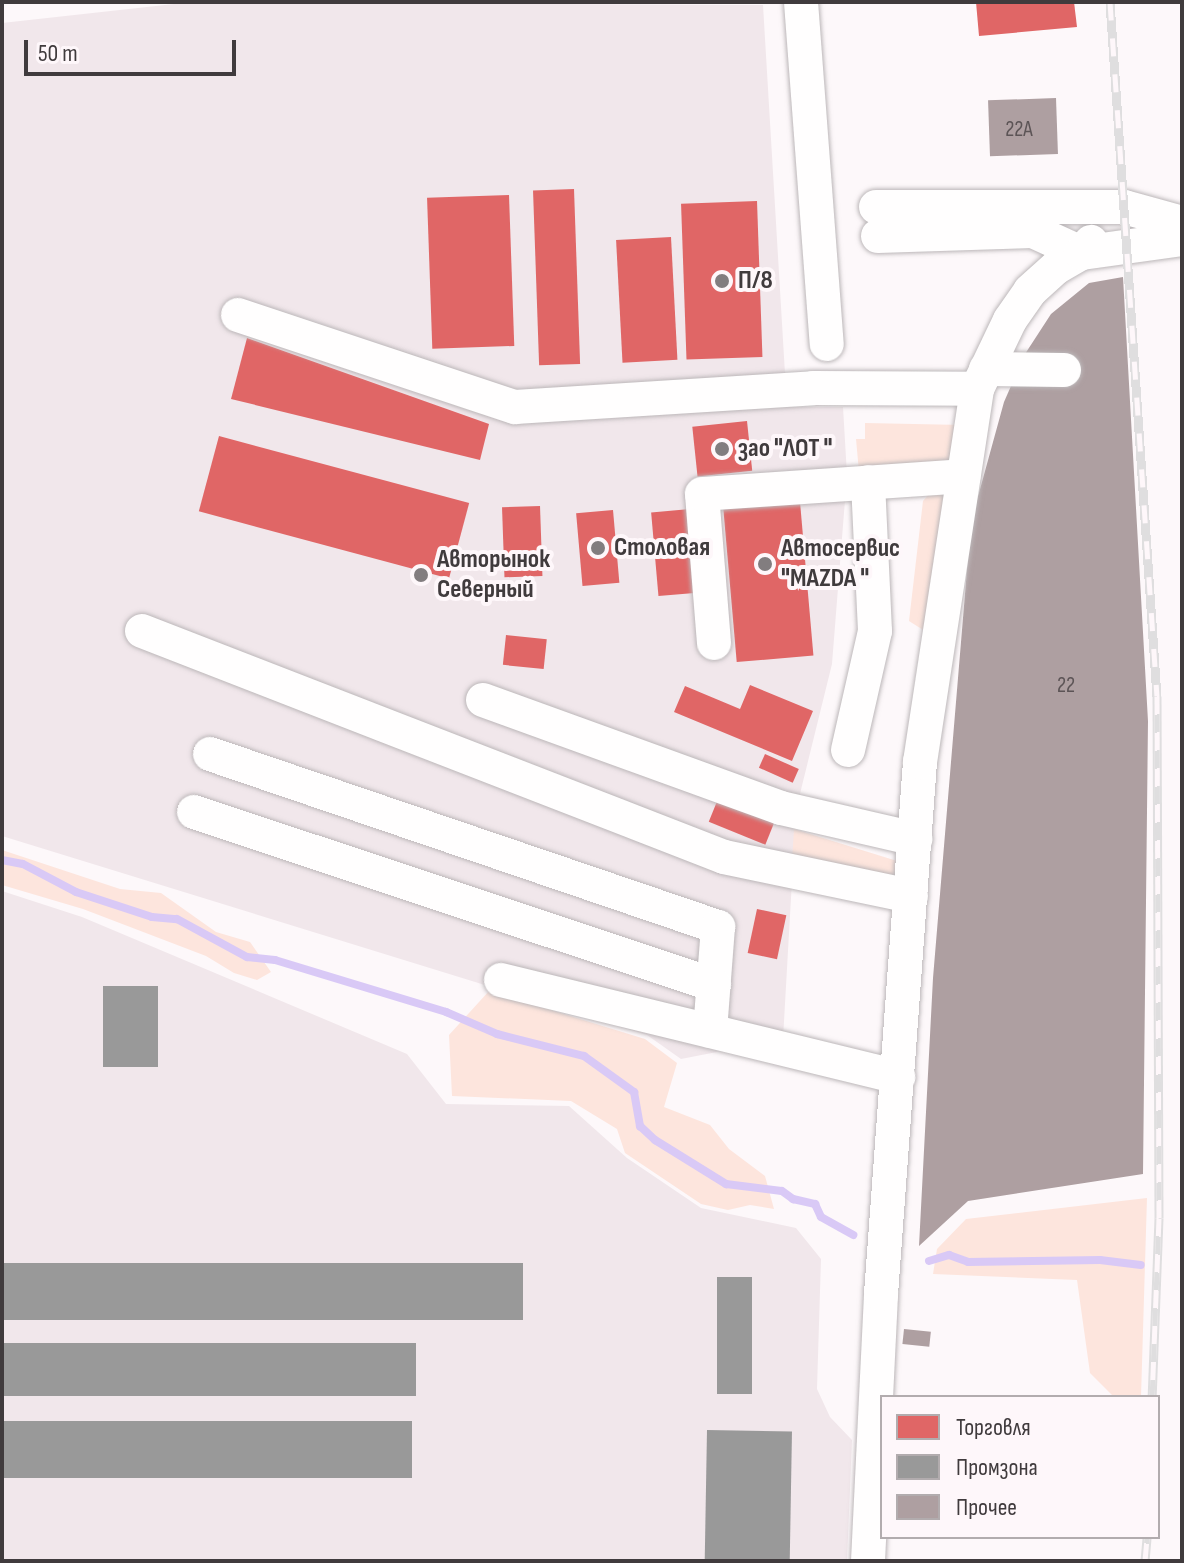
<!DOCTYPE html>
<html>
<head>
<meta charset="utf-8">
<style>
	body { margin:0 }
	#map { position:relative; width:1184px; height:1563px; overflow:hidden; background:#fdf8fa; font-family:"Sofia Sans Condensed",sans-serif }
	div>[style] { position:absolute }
	.built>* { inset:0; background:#f1e7eb }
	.green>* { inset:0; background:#fde5dd }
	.shops>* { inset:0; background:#e06666; transform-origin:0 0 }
	.industry>* { inset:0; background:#999; transform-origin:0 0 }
	.stream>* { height:8px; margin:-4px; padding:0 4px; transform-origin:4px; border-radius:4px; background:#d9c9f6 }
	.building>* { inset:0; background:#ae9fa1; transform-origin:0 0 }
	.roads { filter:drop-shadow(0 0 2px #bcb7b9) drop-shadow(0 0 2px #bcb7b9) }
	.minor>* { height:34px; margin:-17px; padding:0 17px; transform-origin:17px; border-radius:17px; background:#fffefe }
	.rail>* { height:9px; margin-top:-4.5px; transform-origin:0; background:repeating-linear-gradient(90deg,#fef7fa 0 18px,#dfdedf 0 36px); box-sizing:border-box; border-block:2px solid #dfdedf }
	.dots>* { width:22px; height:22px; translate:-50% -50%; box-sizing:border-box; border:4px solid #fef7fa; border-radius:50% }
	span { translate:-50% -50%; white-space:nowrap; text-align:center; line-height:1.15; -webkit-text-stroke:8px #fef7fa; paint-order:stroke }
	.number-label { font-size:22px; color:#5c5456 }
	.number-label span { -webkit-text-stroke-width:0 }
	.poi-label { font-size:26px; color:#403b3d; font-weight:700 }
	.left { translate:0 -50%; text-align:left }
	.frame { position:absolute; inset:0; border:4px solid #403b3d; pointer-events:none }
	.legend { position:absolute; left:880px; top:1395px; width:280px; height:144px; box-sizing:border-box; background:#fef7fa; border:2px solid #b2acae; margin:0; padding:10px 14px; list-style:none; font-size:24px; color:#403b3d }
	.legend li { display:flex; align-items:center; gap:16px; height:40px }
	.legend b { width:40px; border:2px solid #b2acae }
	.scale { position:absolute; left:24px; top:40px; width:212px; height:36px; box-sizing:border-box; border:4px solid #403b3d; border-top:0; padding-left:10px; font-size:24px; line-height:28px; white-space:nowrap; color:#403b3d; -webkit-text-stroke:6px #fef7fa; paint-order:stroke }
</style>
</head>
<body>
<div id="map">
	<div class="built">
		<i style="clip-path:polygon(192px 2px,763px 5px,787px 407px,843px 407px,847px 475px,832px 664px,796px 810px,783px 1039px,681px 1059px,647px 1035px,2px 836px,2px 23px)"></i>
		<i style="clip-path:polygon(2px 891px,82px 917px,407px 1054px,446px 1104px,569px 1106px,627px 1158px,701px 1208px,796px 1228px,821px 1259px,817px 1389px,830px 1417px,852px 1440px,847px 1561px,2px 1561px)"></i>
	</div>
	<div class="green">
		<i style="clip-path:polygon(865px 423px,963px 425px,957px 455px,942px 463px,859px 472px,856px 439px,865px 439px)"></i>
		<i style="clip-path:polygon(945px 492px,931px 635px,909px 621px,923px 501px,929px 494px)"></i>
		<i style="clip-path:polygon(794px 829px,910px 865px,902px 873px,891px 875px,792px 861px)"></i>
		<i style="clip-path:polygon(2px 850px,120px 889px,161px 893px,216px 932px,250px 942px,271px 972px,257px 980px,234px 973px,206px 956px,83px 909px,2px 885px)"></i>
		<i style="clip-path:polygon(489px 991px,645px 1039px,677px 1063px,664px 1107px,710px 1125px,729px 1149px,765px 1176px,774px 1209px,750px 1205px,728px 1210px,701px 1204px,625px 1153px,617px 1129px,571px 1101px,452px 1096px,449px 1035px)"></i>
		<i style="clip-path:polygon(1147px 1198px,1141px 1397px,1114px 1397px,1090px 1373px,1077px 1280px,933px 1274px,937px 1249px,966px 1219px)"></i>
	</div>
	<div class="shops">
		<i style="clip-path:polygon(976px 2px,1074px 2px,1077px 27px,979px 36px)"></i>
		<i style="left:574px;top:189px;width:175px;height:41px;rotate:88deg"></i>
		<i style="left:509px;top:195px;width:151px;height:82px;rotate:88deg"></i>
		<i style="left:757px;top:201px;width:156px;height:76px;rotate:88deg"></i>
		<i style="left:671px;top:237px;width:123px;height:55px;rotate:87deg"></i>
		<i style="clip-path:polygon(247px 338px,489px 424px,480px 460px,231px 399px)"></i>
		<i style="left:747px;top:421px;width:50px;height:55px;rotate:84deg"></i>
		<i style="left:219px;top:436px;width:259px;height:78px;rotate:15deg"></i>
		<i style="left:800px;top:502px;width:154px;height:77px;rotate:85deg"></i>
		<i style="left:540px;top:506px;width:70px;height:38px;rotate:88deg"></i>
		<i style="left:690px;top:509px;width:84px;height:39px;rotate:85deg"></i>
		<i style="left:613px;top:510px;width:73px;height:37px;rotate:85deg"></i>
		<i style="left:506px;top:635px;width:41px;height:30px;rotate:6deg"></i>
		<i style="clip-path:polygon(750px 685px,813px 711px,792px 761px,674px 712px,685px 686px,740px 709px)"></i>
		<i style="left:765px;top:754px;width:37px;height:15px;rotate:24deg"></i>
		<i style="left:720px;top:794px;width:61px;height:30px;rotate:22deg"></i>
		<i style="left:757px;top:909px;width:30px;height:45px;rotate:12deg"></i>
	</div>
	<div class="industry">
		<i style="left:158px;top:986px;width:81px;height:55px;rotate:90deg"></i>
		<i style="left:523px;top:1263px;width:57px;height:521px;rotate:90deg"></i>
		<i style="left:717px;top:1277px;width:35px;height:117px"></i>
		<i style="left:2px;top:1343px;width:414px;height:53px"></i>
		<i style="left:2px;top:1421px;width:410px;height:57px"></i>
		<i style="left:707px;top:1430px;width:85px;height:131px;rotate:1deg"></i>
	</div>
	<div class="stream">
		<i style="left:2px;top:860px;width:21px;rotate:11deg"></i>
		<i style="left:23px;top:864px;width:60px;rotate:27.8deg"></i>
		<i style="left:76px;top:892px;width:80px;rotate:18.2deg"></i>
		<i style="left:152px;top:917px;width:25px;rotate:5deg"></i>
		<i style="left:177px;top:919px;width:80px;rotate:28.5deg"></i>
		<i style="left:247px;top:957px;width:28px;rotate:6deg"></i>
		<i style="left:275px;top:960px;width:179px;rotate:16.9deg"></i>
		<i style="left:446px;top:1012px;width:56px;rotate:23.3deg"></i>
		<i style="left:497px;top:1034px;width:90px;rotate:14.2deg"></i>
		<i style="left:584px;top:1056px;width:62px;rotate:35.8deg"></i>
		<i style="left:634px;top:1092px;width:35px;rotate:80deg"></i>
		<i style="left:640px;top:1126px;width:21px;rotate:43deg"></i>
		<i style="left:655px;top:1140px;width:84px;rotate:31.8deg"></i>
		<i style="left:726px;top:1184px;width:56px;rotate:7.1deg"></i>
		<i style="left:782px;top:1191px;width:14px;rotate:36deg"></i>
		<i style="left:793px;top:1199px;width:23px;rotate:13deg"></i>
		<i style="left:815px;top:1204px;width:14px;rotate:65deg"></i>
		<i style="left:821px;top:1217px;width:37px;rotate:29deg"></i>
		<i style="left:929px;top:1261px;width:21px;rotate:-17deg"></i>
		<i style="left:949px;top:1255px;width:20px;rotate:20deg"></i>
		<i style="left:968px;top:1262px;width:132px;rotate:-0.9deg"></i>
		<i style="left:1100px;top:1260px;width:41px;rotate:7deg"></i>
	</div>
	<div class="building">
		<i style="left:1056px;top:98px;width:56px;height:68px;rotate:88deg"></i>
		<i style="clip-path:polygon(1123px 277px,1148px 721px,1143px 1174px,968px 1201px,919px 1246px,933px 978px,971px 522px,1004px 402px,1025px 354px,1051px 314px,1089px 283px)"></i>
		<i style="left:904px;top:1329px;width:27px;height:15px;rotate:6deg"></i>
	</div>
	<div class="roads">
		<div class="minor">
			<i style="left:801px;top:2px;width:343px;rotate:85.7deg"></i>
			<i style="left:876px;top:207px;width:248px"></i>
			<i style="left:1124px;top:207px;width:60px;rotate:15.4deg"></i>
			<i style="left:878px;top:236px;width:155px;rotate:-1.8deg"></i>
			<i style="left:1033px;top:231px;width:53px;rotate:24.6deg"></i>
			<i style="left:1081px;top:253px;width:15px;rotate:-48deg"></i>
			<i style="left:238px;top:315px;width:292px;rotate:18.4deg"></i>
			<i style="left:515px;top:407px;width:299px;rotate:-3.6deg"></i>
			<i style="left:813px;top:388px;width:164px;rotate:0.3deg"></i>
			<i style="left:986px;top:369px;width:78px;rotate:0.7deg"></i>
			<i style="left:142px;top:631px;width:624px;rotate:21.22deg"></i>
			<i style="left:724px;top:857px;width:191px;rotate:11.8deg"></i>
			<i style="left:714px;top:643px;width:149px;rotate:-94.6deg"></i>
			<i style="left:702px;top:494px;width:262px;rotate:-3.9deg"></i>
			<i style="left:483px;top:700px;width:317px;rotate:19.9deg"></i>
			<i style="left:781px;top:808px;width:138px;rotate:13deg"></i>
			<i style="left:848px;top:750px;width:122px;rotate:-77.2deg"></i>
			<i style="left:875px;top:631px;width:149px;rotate:-92.7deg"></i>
			<i style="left:210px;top:754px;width:537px;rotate:18.81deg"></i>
			<i style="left:718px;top:927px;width:104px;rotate:94.4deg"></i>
			<i style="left:194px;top:812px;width:548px;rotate:18.4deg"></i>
			<i style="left:501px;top:980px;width:409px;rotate:13.7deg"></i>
			<i style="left:868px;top:1561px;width:267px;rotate:-87.2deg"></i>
			<i style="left:881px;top:1294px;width:533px;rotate:-85.81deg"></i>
			<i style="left:920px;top:762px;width:377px;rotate:-81.3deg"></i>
			<i style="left:977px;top:389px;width:76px;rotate:-64.4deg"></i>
			<i style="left:1010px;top:320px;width:35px;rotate:-55deg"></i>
			<i style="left:1030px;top:291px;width:36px;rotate:-42deg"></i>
			<i style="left:1057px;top:267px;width:28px;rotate:-30deg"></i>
			<i style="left:1081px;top:253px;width:102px;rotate:-7.9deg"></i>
		</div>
	</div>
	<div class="rail">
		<i style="left:1110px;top:2px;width:696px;rotate:86.13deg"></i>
		<i style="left:1157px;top:696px;width:522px;rotate:89.78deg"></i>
		<i style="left:1159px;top:1218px;width:179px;rotate:92.2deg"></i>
		<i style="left:1145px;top:1561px;width:24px;rotate:-85deg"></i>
	</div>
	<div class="dots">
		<i style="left:722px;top:281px;background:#827d7f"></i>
		<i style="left:722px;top:449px;background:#827d7f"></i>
		<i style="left:598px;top:548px;background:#827d7f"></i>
		<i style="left:765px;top:564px;background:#827d7f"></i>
		<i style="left:421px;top:575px;background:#827d7f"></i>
	</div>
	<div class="number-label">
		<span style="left:1019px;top:130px">22А</span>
		<span style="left:1066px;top:686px">22</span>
	</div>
	<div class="poi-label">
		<span class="left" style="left:738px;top:281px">П/8</span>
		<span class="left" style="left:738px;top:449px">зао "ЛОТ "</span>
		<span class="left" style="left:614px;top:548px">Столовая</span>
		<span class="left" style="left:781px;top:564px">Автосервис<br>"MAZDA "</span>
		<span class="left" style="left:437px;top:575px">Авторынок<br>Северный</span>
	</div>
	<div class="frame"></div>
	<ul class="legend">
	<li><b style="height:22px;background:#e06666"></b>Торговля</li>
	<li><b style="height:22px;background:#999"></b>Промзона</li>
	<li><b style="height:22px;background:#ae9fa1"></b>Прочее</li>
	</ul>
	<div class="scale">50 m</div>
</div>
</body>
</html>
